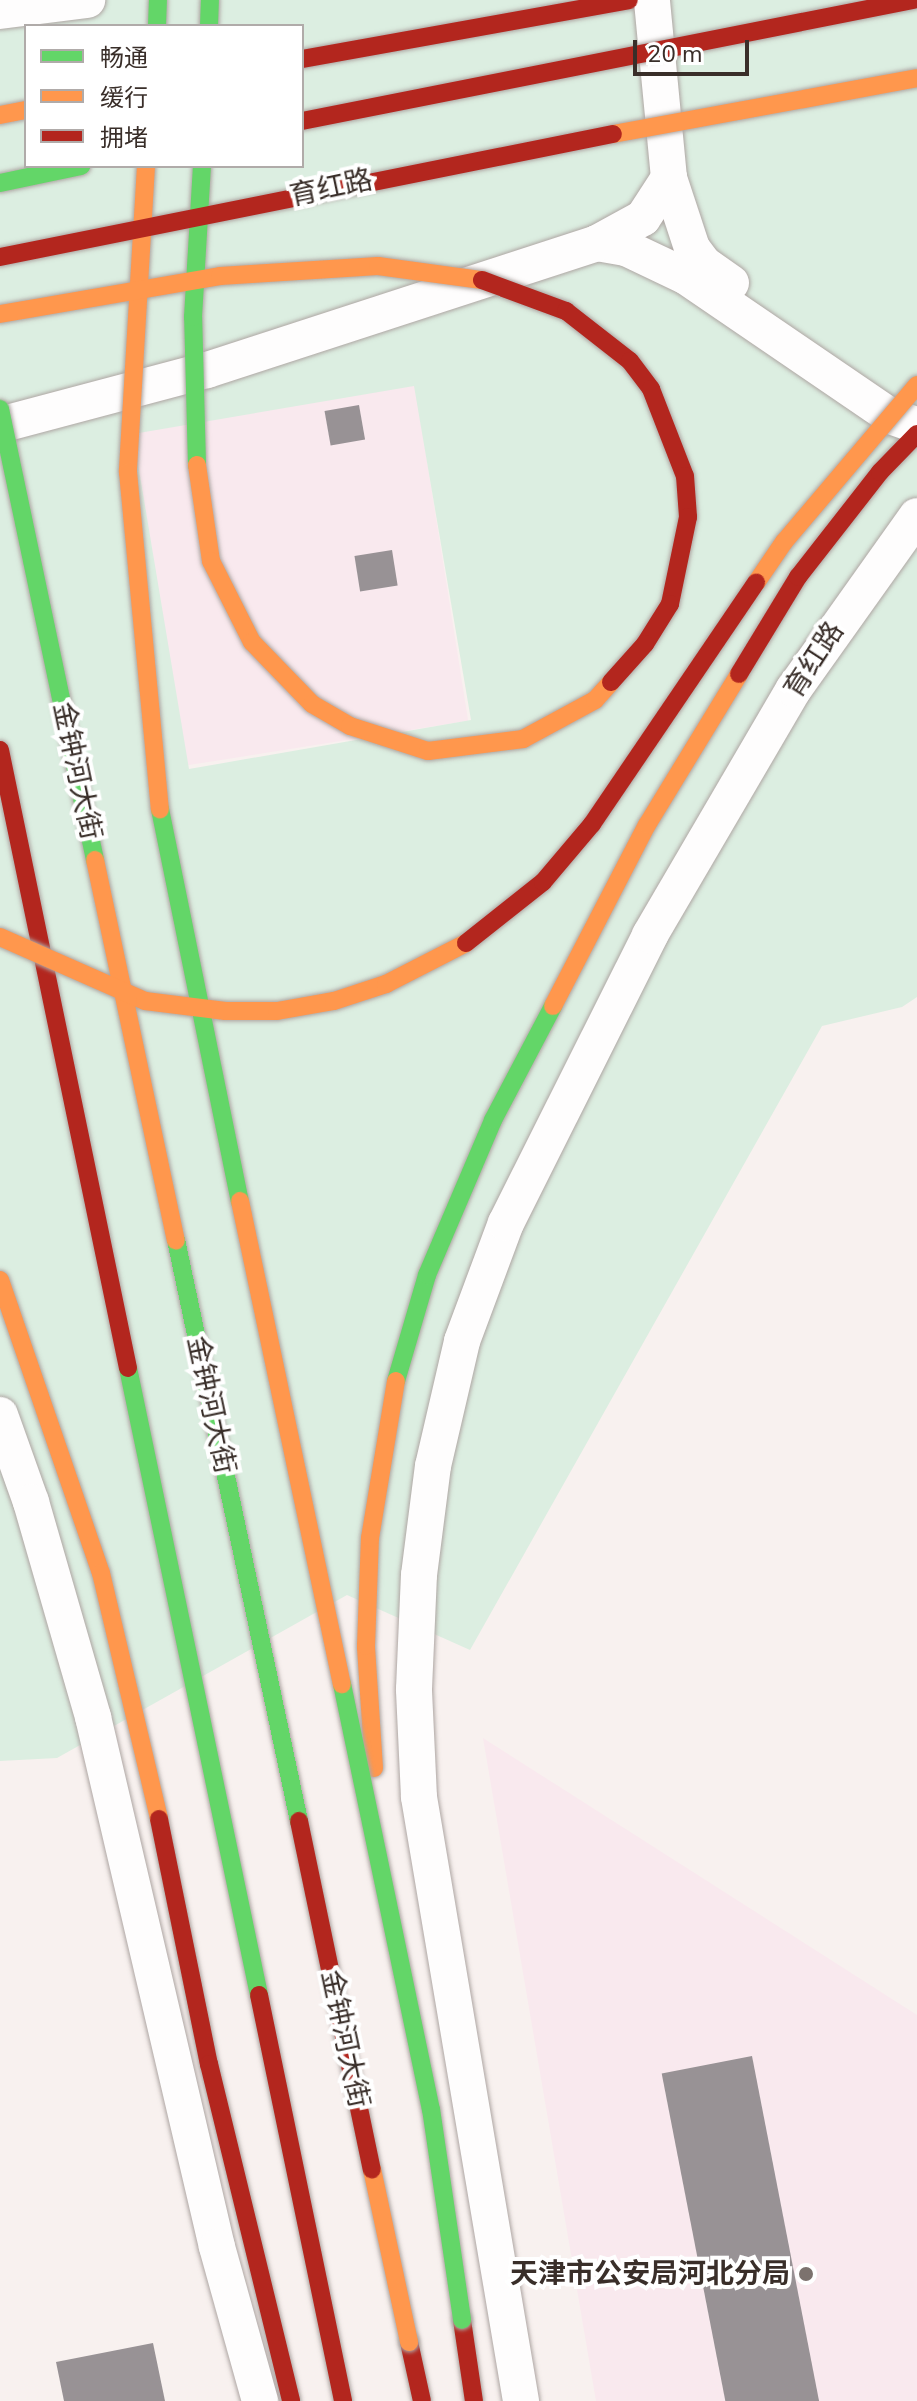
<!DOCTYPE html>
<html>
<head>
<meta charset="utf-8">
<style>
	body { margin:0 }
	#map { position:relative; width:917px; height:2401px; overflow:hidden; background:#f8f1ef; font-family:"Nunito Sans","Noto Sans SC",sans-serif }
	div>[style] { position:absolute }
	.commercial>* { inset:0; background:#f9e9ee; transform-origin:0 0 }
	.green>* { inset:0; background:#dceee1 }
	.building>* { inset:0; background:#989295; transform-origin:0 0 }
	.roads { filter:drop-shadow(0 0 2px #aea6a3) drop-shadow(0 0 2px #aea6a3) }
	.street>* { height:36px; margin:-18px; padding:0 18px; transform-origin:18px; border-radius:18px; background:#fefdfd }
	.fast>* { height:18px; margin:-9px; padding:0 9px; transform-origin:9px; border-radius:9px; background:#63d668 }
	.slow>* { height:18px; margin:-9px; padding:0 9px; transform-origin:9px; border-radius:9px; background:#ff974d }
	.jam>* { height:18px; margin:-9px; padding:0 9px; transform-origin:9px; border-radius:9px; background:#b3261e }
	.bridges { filter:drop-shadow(0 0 2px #aea6a3) drop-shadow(0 0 2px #aea6a3) }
	.fast-bridge>* { height:18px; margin:-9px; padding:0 9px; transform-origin:9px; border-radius:9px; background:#63d668 }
	.slow-bridge>* { height:18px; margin:-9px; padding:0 9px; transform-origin:9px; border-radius:9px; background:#ff974d }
	.jam-bridge>* { height:18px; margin:-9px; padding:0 9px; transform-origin:9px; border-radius:9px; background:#b3261e }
	.dots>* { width:22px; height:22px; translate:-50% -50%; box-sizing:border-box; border:4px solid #fff; border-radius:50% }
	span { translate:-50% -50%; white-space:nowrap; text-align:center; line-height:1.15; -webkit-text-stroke:8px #fff; paint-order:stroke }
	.street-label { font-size:28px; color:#392e29 }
	.poi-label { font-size:28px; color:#392e29; font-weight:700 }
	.right { translate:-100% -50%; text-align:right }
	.legend { position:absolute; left:24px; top:24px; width:280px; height:144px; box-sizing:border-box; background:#fff; border:2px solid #b0aba9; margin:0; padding:10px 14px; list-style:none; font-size:24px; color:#392e29 }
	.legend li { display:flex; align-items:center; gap:16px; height:40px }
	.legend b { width:40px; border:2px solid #b0aba9 }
	.scale { position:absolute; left:633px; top:40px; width:116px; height:36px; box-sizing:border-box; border:4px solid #392e29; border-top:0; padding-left:10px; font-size:24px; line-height:28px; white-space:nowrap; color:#392e29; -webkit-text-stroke:6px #fff; paint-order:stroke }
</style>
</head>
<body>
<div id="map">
	<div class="commercial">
		<i style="left:415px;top:385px;width:340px;height:286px;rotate:81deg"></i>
		<i style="clip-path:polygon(483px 1738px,917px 2015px,917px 2401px,596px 2401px)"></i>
	</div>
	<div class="green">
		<i style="clip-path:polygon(evenodd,0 0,917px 0,917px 997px,902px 1007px,822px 1026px,470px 1650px,347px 1595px,57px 1758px,0 1761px,0 0,26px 26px,302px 26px,302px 166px,26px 166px,26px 26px,0 0,414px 386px,471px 720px,189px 769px,133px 434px,414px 386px)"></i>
	</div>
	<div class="building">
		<i style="left:359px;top:405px;width:35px;height:35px;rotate:80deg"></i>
		<i style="left:392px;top:550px;width:36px;height:38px;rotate:81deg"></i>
		<i style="left:752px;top:2056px;width:352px;height:92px;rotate:79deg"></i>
		<i style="clip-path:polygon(153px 2343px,165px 2401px,64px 2401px,56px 2362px)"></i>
	</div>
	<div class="roads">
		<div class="street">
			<i style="left:0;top:11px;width:88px;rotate:-7.2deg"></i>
			<i style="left:669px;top:178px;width:74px;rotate:71.8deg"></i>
			<i style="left:692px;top:248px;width:20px;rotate:53deg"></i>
			<i style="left:704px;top:264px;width:33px;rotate:35deg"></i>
			<i style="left:597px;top:243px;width:29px;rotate:10deg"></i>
			<i style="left:626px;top:248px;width:65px;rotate:25.4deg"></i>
			<i style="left:685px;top:276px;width:248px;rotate:34.3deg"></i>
			<i style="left:890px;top:416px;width:28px;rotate:19deg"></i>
			<i style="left:0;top:425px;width:214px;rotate:-14.9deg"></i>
			<i style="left:207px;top:370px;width:410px;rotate:-18deg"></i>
			<i style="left:597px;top:243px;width:52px;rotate:-28.5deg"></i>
			<i style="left:643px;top:218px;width:48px;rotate:-57deg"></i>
			<i style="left:669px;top:178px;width:179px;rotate:-95.5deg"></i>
			<i style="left:0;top:1415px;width:92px;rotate:70.4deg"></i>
			<i style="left:31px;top:1502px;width:224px;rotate:73.9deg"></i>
			<i style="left:93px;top:1717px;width:544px;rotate:76.83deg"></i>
			<i style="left:217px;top:2247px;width:160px;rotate:74.4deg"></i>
			<i style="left:521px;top:2401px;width:613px;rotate:-99.59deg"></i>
			<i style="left:419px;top:1797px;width:108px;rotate:-92.7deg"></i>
			<i style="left:414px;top:1689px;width:114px;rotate:-87.5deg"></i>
			<i style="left:419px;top:1575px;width:110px;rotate:-82.7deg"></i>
			<i style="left:433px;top:1466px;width:128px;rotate:-76.9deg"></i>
			<i style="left:462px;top:1341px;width:126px;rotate:-69.6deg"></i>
			<i style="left:506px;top:1223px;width:322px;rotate:-63.4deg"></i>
			<i style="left:650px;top:935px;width:285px;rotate:-59.7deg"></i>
			<i style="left:794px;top:689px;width:212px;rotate:-54.6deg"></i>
		</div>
		<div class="fast">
			<i style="left:157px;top:26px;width:26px;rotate:-88deg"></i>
			<i style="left:209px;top:26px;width:26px;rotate:-88deg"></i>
			<i style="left:0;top:183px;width:83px;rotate:-11.9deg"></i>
			<i style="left:128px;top:1368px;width:641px;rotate:78.2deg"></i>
			<i style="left:396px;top:1381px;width:110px;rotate:-73.7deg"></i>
			<i style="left:427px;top:1275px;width:168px;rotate:-66.9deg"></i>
			<i style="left:493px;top:1120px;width:129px;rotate:-62.2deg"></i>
		</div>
		<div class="slow">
			<i style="left:0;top:115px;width:26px;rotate:-11deg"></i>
			<i style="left:553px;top:1006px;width:204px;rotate:-62.6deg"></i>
			<i style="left:647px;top:825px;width:177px;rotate:-58.6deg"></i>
			<i style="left:0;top:1280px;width:310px;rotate:71deg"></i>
			<i style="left:101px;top:1573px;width:253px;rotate:76.7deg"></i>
			<i style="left:374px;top:1768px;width:122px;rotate:-93.8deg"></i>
			<i style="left:366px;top:1646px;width:108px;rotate:-87.9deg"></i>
			<i style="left:370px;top:1538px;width:159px;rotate:-80.6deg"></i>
		</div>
		<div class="jam">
			<i style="left:302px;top:59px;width:332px;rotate:-10.2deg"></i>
			<i style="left:739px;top:674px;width:114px;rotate:-58.7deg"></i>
			<i style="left:798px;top:577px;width:133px;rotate:-52deg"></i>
			<i style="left:880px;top:472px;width:53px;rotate:-45.8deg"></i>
			<i style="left:0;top:750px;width:631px;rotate:78.3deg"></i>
			<i style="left:159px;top:1819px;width:250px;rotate:78.5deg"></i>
			<i style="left:209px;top:2064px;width:347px;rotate:76.3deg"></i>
			<i style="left:259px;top:1995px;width:415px;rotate:78.3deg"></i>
			<i style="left:462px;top:2320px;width:82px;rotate:81.6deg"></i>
			<i style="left:409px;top:2342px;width:60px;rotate:77.6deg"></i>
		</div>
	</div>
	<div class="bridges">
		<div class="fast-bridge">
			<i style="left:0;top:409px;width:461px;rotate:78.1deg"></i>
			<i style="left:197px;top:465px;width:148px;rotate:-91.5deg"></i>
			<i style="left:193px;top:317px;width:151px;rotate:-86.6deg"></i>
			<i style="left:160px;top:809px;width:400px;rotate:78.5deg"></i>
			<i style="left:176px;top:1240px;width:594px;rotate:78.05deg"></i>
			<i style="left:342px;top:1684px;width:434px;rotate:78.2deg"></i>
			<i style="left:431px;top:2109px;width:213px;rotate:81.6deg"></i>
		</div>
		<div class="slow-bridge">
			<i style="left:613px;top:134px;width:309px;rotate:-10.4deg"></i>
			<i style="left:146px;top:166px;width:307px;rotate:93.4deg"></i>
			<i style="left:128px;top:472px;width:339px;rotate:84.6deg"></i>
			<i style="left:0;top:314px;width:223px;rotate:-9.8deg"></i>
			<i style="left:220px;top:276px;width:158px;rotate:-3.6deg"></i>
			<i style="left:378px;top:266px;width:105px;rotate:7.7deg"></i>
			<i style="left:197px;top:465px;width:97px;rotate:81.7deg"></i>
			<i style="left:211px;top:561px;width:91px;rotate:63.2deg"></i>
			<i style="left:252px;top:642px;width:86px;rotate:45.9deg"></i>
			<i style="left:312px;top:704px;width:44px;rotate:30.1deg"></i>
			<i style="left:350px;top:726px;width:82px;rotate:17.8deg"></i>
			<i style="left:428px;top:751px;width:96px;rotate:-7.2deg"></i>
			<i style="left:523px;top:739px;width:82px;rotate:-28.4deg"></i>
			<i style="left:595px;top:700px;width:24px;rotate:-48deg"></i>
			<i style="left:756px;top:583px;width:50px;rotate:-55.7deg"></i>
			<i style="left:784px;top:542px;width:206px;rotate:-49.7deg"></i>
			<i style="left:95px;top:860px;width:389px;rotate:78deg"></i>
			<i style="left:0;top:937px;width:158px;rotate:23.8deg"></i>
			<i style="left:145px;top:1001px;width:81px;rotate:7.1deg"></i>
			<i style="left:225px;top:1011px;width:52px"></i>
			<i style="left:277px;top:1011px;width:58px;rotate:-10deg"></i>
			<i style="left:334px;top:1001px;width:55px;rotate:-18.1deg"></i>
			<i style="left:386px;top:984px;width:90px;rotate:-27.1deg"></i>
			<i style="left:240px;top:1201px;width:494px;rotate:78.1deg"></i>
			<i style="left:372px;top:2169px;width:177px;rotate:77.9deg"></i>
		</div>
		<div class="jam-bridge">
			<i style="left:302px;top:121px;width:623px;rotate:-11.2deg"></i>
			<i style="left:0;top:257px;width:625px;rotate:-11.35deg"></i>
			<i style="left:482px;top:280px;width:90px;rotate:20.3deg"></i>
			<i style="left:566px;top:311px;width:81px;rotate:38deg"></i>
			<i style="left:630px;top:361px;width:35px;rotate:53deg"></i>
			<i style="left:651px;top:389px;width:93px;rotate:68.7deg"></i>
			<i style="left:685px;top:476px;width:41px;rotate:85.8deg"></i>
			<i style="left:688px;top:517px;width:89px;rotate:101.7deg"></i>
			<i style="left:670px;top:604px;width:47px;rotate:122deg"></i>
			<i style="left:645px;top:644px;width:51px;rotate:131.8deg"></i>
			<i style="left:466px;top:943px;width:98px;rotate:-38.4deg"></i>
			<i style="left:543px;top:882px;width:76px;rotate:-49.8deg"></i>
			<i style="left:592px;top:824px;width:292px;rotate:-55.8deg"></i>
			<i style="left:299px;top:1821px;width:356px;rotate:78.2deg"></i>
		</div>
	</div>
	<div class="dots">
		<i style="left:806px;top:2274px;background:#7c726e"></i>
	</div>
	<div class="street-label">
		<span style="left:331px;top:188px;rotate:-12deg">育红路</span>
		<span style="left:814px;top:660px;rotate:-57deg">育红路</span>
		<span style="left:77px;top:771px;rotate:78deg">金钟河大街</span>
		<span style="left:211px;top:1405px;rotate:78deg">金钟河大街</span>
		<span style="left:345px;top:2039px;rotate:78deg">金钟河大街</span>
	</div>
	<div class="poi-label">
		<span class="right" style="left:790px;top:2274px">天津市公安局河北分局</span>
	</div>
	<ul class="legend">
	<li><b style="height:10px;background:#63d668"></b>畅通</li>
	<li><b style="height:10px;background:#ff974d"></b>缓行</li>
	<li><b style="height:10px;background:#b3261e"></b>拥堵</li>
	</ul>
	<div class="scale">20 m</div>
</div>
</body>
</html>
